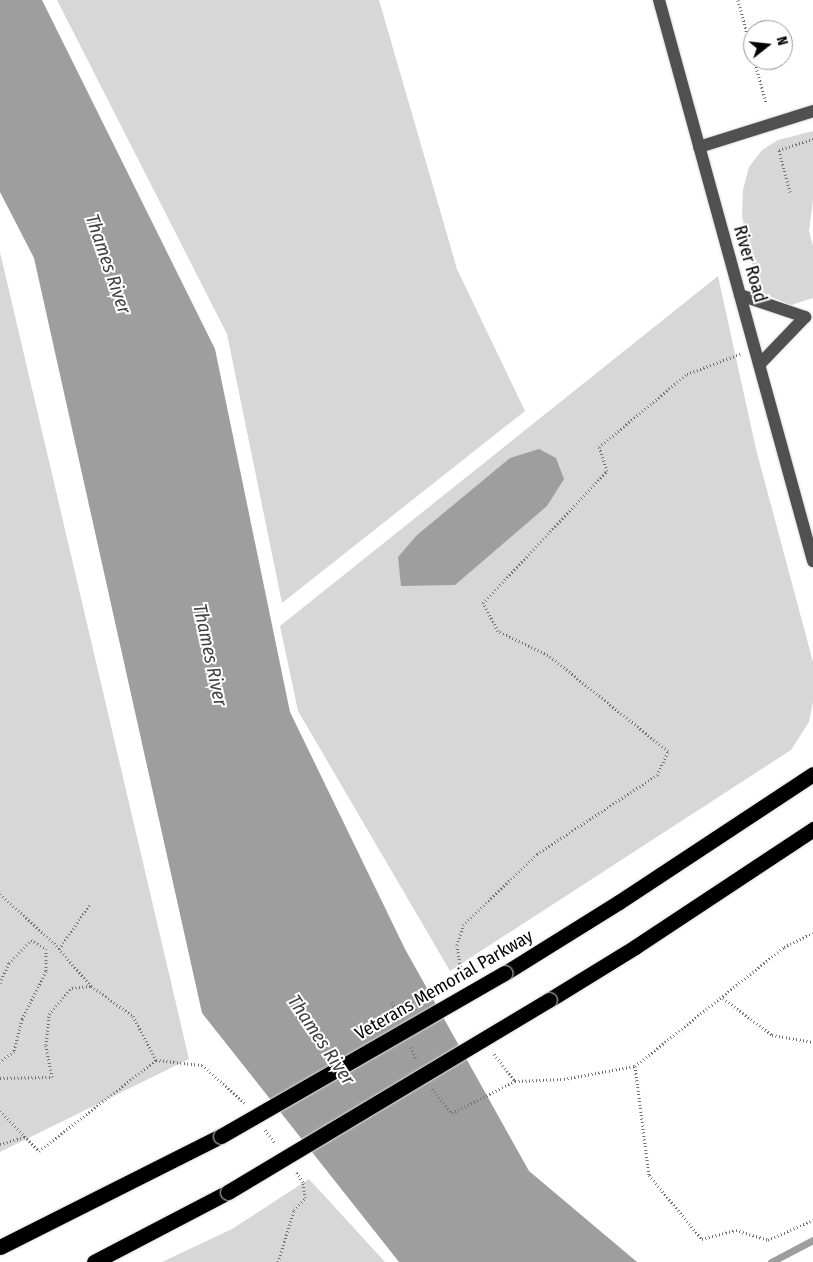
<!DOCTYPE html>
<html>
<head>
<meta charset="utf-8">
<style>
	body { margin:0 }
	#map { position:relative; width:813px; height:1262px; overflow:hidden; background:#fff; font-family:"Fira Sans Condensed",sans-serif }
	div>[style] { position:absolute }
	.green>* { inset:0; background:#d7d7d7 }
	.water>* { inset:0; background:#9e9e9e }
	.stream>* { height:7px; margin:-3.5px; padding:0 3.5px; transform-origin:3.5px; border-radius:3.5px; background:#9e9e9e }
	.path>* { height:3px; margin-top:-1.5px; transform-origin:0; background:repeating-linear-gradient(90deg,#727272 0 1px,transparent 0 3.5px) }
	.roads { filter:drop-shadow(0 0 1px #dbdbdb) drop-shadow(0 0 1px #dbdbdb) }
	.minor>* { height:12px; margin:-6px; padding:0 6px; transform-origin:6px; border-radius:6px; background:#505050 }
	.highway>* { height:15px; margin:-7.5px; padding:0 7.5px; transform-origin:7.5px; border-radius:7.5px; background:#000 }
	.bridges { filter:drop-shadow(0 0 1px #dbdbdb) drop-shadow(0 0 1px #dbdbdb) }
	.highway-bridge>* { height:15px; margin:-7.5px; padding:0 7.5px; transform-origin:7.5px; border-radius:7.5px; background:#000 }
	span { translate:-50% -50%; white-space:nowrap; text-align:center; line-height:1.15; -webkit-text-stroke:4px #fff; paint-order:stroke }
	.street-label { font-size:18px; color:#000 }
	.water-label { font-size:19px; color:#3f3f3f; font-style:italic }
	.north { position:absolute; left:743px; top:20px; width:50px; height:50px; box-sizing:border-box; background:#fff; border:1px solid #999; border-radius:50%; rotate:74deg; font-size:14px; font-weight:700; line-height:20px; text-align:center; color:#000 }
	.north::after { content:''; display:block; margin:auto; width:18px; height:22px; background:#000; clip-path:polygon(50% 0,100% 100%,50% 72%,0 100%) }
</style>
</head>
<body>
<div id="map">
	<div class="green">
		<i style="clip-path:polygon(57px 0,379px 0,457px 269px,525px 411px,282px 603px,227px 334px)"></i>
		<i style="clip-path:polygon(813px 131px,813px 200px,809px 231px,813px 246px,813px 298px,791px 305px,758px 291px,742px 216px,743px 190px,749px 167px,762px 150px,778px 140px)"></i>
		<i style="clip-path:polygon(0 252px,189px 1059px,0 1152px)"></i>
		<i style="clip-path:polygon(718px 276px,756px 449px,813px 662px,813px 702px,809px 722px,791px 750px,450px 971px,298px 711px,280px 626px)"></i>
		<i style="clip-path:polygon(309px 1179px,385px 1262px,162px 1262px,232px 1229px)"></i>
	</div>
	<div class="water">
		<i style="clip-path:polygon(0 0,42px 0,215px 349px,290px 712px,405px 949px,529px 1171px,637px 1262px,399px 1262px,202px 1013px,34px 258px,0 192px)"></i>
		<i style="clip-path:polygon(539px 449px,556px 458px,564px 479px,547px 506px,455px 585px,401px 586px,398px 557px,417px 535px,510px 458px)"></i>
	</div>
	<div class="stream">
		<i style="left:771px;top:1262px;width:47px;rotate:-27.6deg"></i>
	</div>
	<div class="path">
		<i style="left:738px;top:0;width:58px;rotate:75deg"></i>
		<i style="left:754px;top:60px;width:44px;rotate:74.1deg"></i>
		<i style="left:790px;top:192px;width:43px;rotate:-104.7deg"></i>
		<i style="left:779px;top:150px;width:36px;rotate:-18deg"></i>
		<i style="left:0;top:894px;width:73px;rotate:42.2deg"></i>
		<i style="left:54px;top:943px;width:57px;rotate:49.3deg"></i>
		<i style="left:59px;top:949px;width:55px;rotate:-55.4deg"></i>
		<i style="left:462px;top:977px;width:32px;rotate:-99deg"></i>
		<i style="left:457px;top:945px;width:21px;rotate:-73deg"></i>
		<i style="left:463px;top:925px;width:103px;rotate:-43.8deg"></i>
		<i style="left:537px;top:854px;width:144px;rotate:-33.4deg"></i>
		<i style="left:657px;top:775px;width:26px;rotate:-65deg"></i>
		<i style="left:668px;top:751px;width:154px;rotate:-141.3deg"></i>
		<i style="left:548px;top:655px;width:55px;rotate:-154.4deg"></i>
		<i style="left:498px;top:631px;width:32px;rotate:-118deg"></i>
		<i style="left:483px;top:603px;width:181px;rotate:-46.8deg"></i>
		<i style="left:607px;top:471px;width:25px;rotate:-108deg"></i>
		<i style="left:599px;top:447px;width:114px;rotate:-39.7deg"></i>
		<i style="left:687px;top:374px;width:57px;rotate:-20.7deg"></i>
		<i style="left:0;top:983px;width:22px;rotate:-66deg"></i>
		<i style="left:9px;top:963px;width:32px;rotate:-46deg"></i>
		<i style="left:31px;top:940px;width:17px;rotate:31deg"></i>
		<i style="left:46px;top:949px;width:22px;rotate:90deg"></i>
		<i style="left:46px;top:971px;width:54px;rotate:116.6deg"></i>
		<i style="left:22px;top:1019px;width:33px;rotate:104deg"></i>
		<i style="left:14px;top:1051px;width:18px;rotate:142deg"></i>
		<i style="left:723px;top:998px;width:61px;rotate:37.1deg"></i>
		<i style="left:772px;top:1035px;width:42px;rotate:9.7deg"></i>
		<i style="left:392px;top:1002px;width:15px;rotate:67deg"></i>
		<i style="left:411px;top:1047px;width:13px;rotate:67deg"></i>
		<i style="left:494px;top:1054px;width:34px;rotate:52deg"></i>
		<i style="left:635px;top:1066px;width:110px;rotate:82.7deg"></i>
		<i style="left:649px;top:1175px;width:83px;rotate:50.4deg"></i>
		<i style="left:702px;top:1239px;width:35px;rotate:-15deg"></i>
		<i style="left:736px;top:1230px;width:34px;rotate:17deg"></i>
		<i style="left:768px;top:1240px;width:49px;rotate:-24deg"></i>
		<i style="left:0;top:1078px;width:52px;rotate:-1.1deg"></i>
		<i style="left:52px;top:1077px;width:33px;rotate:-101deg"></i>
		<i style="left:46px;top:1045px;width:31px;rotate:-84deg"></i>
		<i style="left:49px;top:1014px;width:35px;rotate:-49deg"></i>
		<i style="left:72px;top:988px;width:19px;rotate:-6deg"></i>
		<i style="left:91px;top:986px;width:52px;rotate:35.5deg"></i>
		<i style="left:133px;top:1016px;width:50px;rotate:62.4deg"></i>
		<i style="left:432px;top:1089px;width:31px;rotate:50deg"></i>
		<i style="left:452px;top:1113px;width:71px;rotate:-26.9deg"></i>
		<i style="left:515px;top:1081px;width:49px;rotate:-2.3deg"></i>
		<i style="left:564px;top:1079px;width:72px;rotate:-10.4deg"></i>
		<i style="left:635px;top:1066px;width:191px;rotate:-38.6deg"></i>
		<i style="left:784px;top:947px;width:32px;rotate:-26deg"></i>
		<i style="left:0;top:1111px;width:56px;rotate:45.7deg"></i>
		<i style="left:39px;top:1151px;width:148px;rotate:-37.9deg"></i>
		<i style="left:156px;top:1060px;width:46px;rotate:6.2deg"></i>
		<i style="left:202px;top:1065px;width:57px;rotate:41.5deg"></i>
		<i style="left:265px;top:1130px;width:16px;rotate:52deg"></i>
		<i style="left:0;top:1144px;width:26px;rotate:-16deg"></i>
		<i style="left:278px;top:1262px;width:54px;rotate:-72.9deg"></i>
		<i style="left:294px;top:1210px;width:16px;rotate:-47deg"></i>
		<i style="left:305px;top:1198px;width:16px;rotate:-97deg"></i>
		<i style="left:303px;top:1182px;width:12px;rotate:-125deg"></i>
	</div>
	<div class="roads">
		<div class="minor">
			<i style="left:659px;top:0;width:582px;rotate:74.65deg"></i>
			<i style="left:699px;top:147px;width:120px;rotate:-17.5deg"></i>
			<i style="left:740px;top:295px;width:69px;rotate:18.7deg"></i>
			<i style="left:805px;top:317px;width:66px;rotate:133.8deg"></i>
		</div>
		<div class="highway">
			<i style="left:505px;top:973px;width:134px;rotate:-31.9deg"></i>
			<i style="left:619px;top:902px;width:232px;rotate:-33.4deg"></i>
			<i style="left:549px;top:1000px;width:101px;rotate:-31.6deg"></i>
			<i style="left:635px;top:947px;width:214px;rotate:-33.5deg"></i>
			<i style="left:0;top:1247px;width:247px;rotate:-26.7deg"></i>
			<i style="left:94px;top:1262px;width:151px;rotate:-27.6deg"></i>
		</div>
	</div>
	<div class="bridges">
		<div class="highway-bridge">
			<i style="left:221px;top:1136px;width:327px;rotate:-29.9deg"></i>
			<i style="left:228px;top:1192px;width:374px;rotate:-30.9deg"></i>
		</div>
	</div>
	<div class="street-label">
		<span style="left:750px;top:264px;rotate:74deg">River Road</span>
		<span style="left:444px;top:985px;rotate:-30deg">Veterans Memorial Parkway</span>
	</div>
	<div class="water-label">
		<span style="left:108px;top:264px;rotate:71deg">Thames River</span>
		<span style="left:210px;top:655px;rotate:78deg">Thames River</span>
		<span style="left:321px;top:1040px;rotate:56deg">Thames River</span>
	</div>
	<div class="north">N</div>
</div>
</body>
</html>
